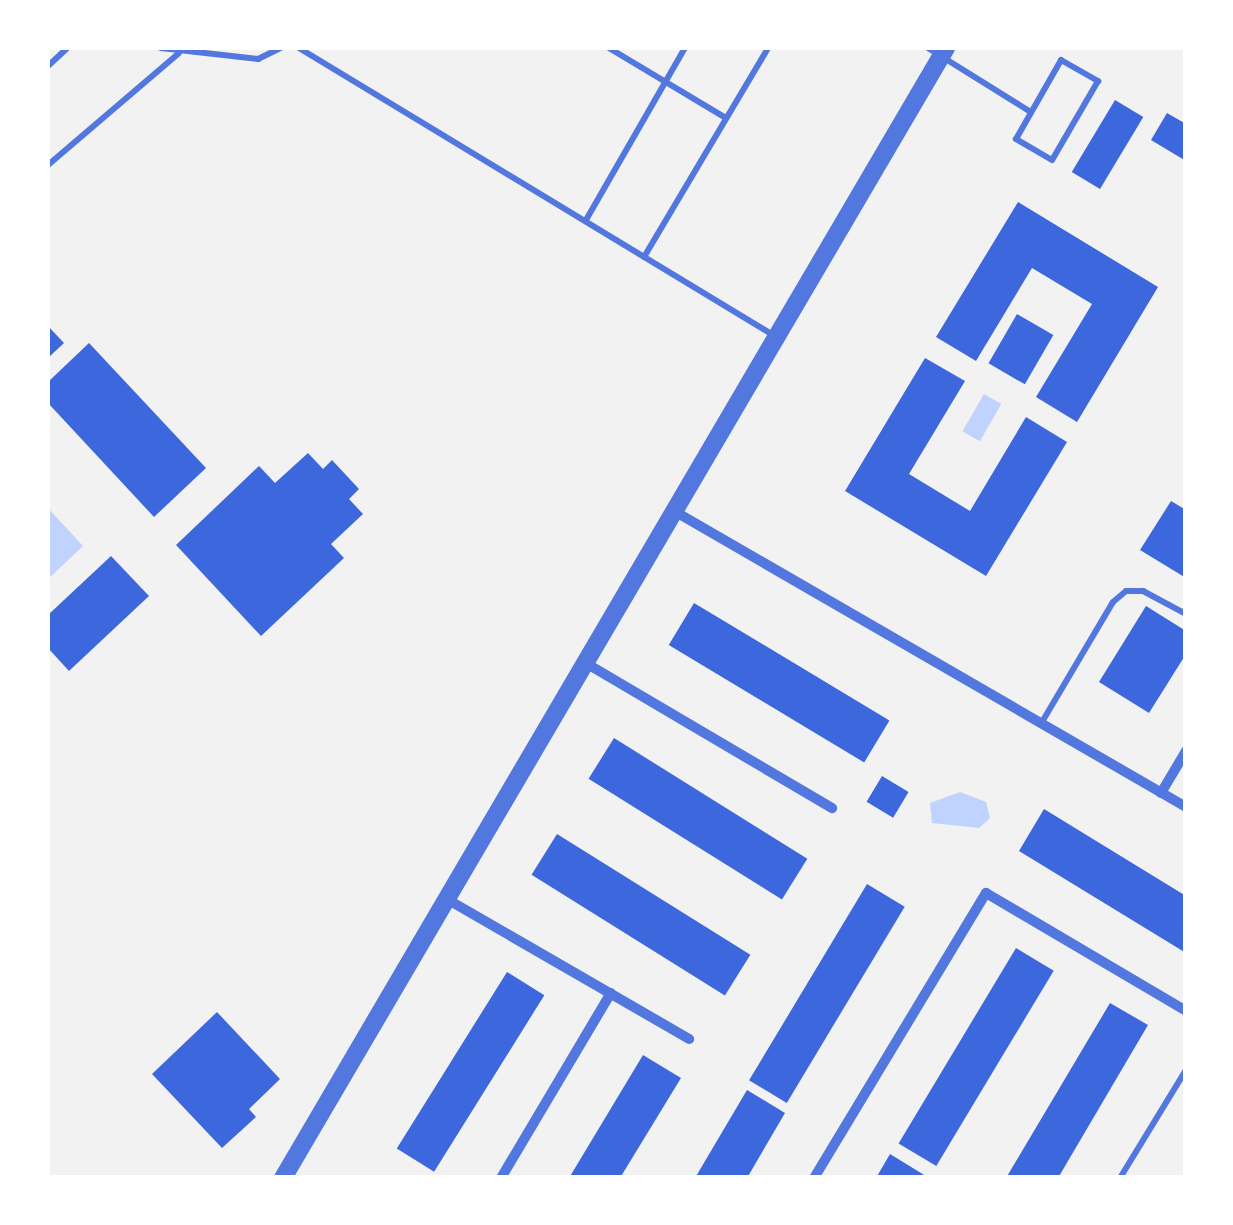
<!DOCTYPE html>
<html>
<head>
<meta charset="utf-8">
<style>
	body { margin:0 }
	#map { position:relative; width:1233px; height:1225px; overflow:hidden; background:#f2f2f2; font-family:Overpass,sans-serif }
	div>[style] { position:absolute }
	.water>* { inset:0; background:#bfd3fe; transform-origin:0 0 }
	.building>* { inset:0; background:#3d67dc; transform-origin:0 0 }
	.service>* { height:6px; margin:-3px; padding:0 3px; transform-origin:3px; border-radius:3px; background:#5277de }
	.minor>* { height:10px; margin:-5px; padding:0 5px; transform-origin:5px; border-radius:5px; background:#5277de }
	.tertiary>* { height:18px; margin:-9px; padding:0 9px; transform-origin:9px; border-radius:9px; background:#5277de }
	span { translate:-50% -50%; white-space:nowrap; text-align:center; line-height:1.15; -webkit-text-stroke:10px #fff; paint-order:stroke }
	.frame { position:absolute; inset:0; border:50px solid #fff; pointer-events:none }
</style>
</head>
<body>
<div id="map">
	<div class="water">
		<i style="left:984px;top:394px;width:20px;height:43px;rotate:30deg"></i>
		<i style="clip-path:polygon(48px 508px,83px 546px,48px 579px)"></i>
		<i style="clip-path:polygon(960px 792px,986px 802px,990px 818px,979px 828px,932px 823px,930px 803px)"></i>
	</div>
	<div class="building">
		<i style="left:1115px;top:100px;width:33px;height:84px;rotate:31deg"></i>
		<i style="clip-path:polygon(1167px 113px,1186px 124px,1186px 161px,1151px 140px)"></i>
		<i style="clip-path:polygon(1018px 202px,1158px 287px,1077px 422px,1036px 397px,1092px 304px,1032px 268px,976px 361px,936px 337px)"></i>
		<i style="left:1017px;top:314px;width:42px;height:57px;rotate:30deg"></i>
		<i style="clip-path:polygon(48px 326px,64px 343px,48px 358px)"></i>
		<i style="clip-path:polygon(89px 343px,206px 468px,154px 517px,48px 403px,48px 382px)"></i>
		<i style="clip-path:polygon(925px 358px,965px 381px,909px 474px,970px 511px,1026px 417px,1067px 442px,986px 576px,845px 491px)"></i>
		<i style="clip-path:polygon(308px 453px,323px 469px,332px 460px,359px 489px,349px 499px,363px 514px,331px 544px,344px 558px,261px 636px,176px 545px,259px 466px,275px 483px)"></i>
		<i style="clip-path:polygon(1171px 501px,1186px 510px,1186px 578px,1140px 550px)"></i>
		<i style="clip-path:polygon(111px 556px,149px 596px,69px 671px,48px 648px,48px 615px)"></i>
		<i style="left:694px;top:603px;width:228px;height:49px;rotate:31deg"></i>
		<i style="clip-path:polygon(1146px 606px,1186px 631px,1186px 654px,1149px 713px,1099px 682px)"></i>
		<i style="left:614px;top:738px;width:228px;height:48px;rotate:32deg"></i>
		<i style="left:882px;top:776px;width:31px;height:30px;rotate:31deg"></i>
		<i style="clip-path:polygon(1044px 809px,1186px 896px,1186px 953px,1019px 851px)"></i>
		<i style="left:557px;top:834px;width:228px;height:48px;rotate:32deg"></i>
		<i style="left:867px;top:884px;width:44px;height:229px;rotate:31deg"></i>
		<i style="left:1016px;top:948px;width:44px;height:228px;rotate:31deg"></i>
		<i style="left:507px;top:972px;width:44px;height:208px;rotate:32deg"></i>
		<i style="clip-path:polygon(1110px 1003px,1148px 1025px,1058px 1178px,1006px 1178px)"></i>
		<i style="clip-path:polygon(217px 1012px,280px 1079px,249px 1109px,256px 1117px,222px 1148px,152px 1074px)"></i>
		<i style="clip-path:polygon(643px 1055px,681px 1078px,620px 1178px,569px 1178px)"></i>
		<i style="clip-path:polygon(747px 1090px,785px 1113px,747px 1178px,695px 1178px)"></i>
		<i style="clip-path:polygon(890px 1154px,929px 1178px,876px 1178px)"></i>
	</div>
	<div class="service">
		<i style="left:161px;top:48px;width:98px;rotate:6.5deg"></i>
		<i style="left:258px;top:59px;width:25px;rotate:-26deg"></i>
		<i style="left:299px;top:48px;width:554px;rotate:31.19deg"></i>
		<i style="left:609px;top:48px;width:136px;rotate:30.9deg"></i>
		<i style="left:928px;top:48px;width:121px;rotate:31.9deg"></i>
		<i style="left:1061px;top:60px;width:43px;rotate:29.6deg"></i>
		<i style="left:1098px;top:81px;width:91px;rotate:120.2deg"></i>
		<i style="left:1052px;top:160px;width:42px;rotate:-149.7deg"></i>
		<i style="left:1016px;top:139px;width:91px;rotate:-60.3deg"></i>
		<i style="left:48px;top:66px;width:26px;rotate:-43deg"></i>
		<i style="left:48px;top:165px;width:172px;rotate:-40.5deg"></i>
		<i style="left:586px;top:220px;width:198px;rotate:-60.1deg"></i>
		<i style="left:644px;top:257px;width:243px;rotate:-59.3deg"></i>
		<i style="left:1042px;top:722px;width:139px;rotate:-59.4deg"></i>
		<i style="left:1113px;top:602px;width:17px;rotate:-40deg"></i>
		<i style="left:1126px;top:591px;width:17px"></i>
		<i style="left:1143px;top:591px;width:49px;rotate:28.1deg"></i>
		<i style="left:1120px;top:1178px;width:127px;rotate:-58.6deg"></i>
	</div>
	<div class="minor">
		<i style="left:674px;top:511px;width:591px;rotate:30.03deg"></i>
		<i style="left:584px;top:662px;width:288px;rotate:30.5deg"></i>
		<i style="left:1161px;top:793px;width:49px;rotate:-59.2deg"></i>
		<i style="left:445px;top:898px;width:282px;rotate:30deg"></i>
		<i style="left:501px;top:1178px;width:215px;rotate:-59.3deg"></i>
		<i style="left:814px;top:1178px;width:333px;rotate:-58.9deg"></i>
		<i style="left:986px;top:893px;width:232px;rotate:30.5deg"></i>
	</div>
	<div class="tertiary">
		<i style="left:283px;top:1178px;width:1310px;rotate:-59.6deg"></i>
	</div>
	<div class="frame"></div>
</div>
</body>
</html>
